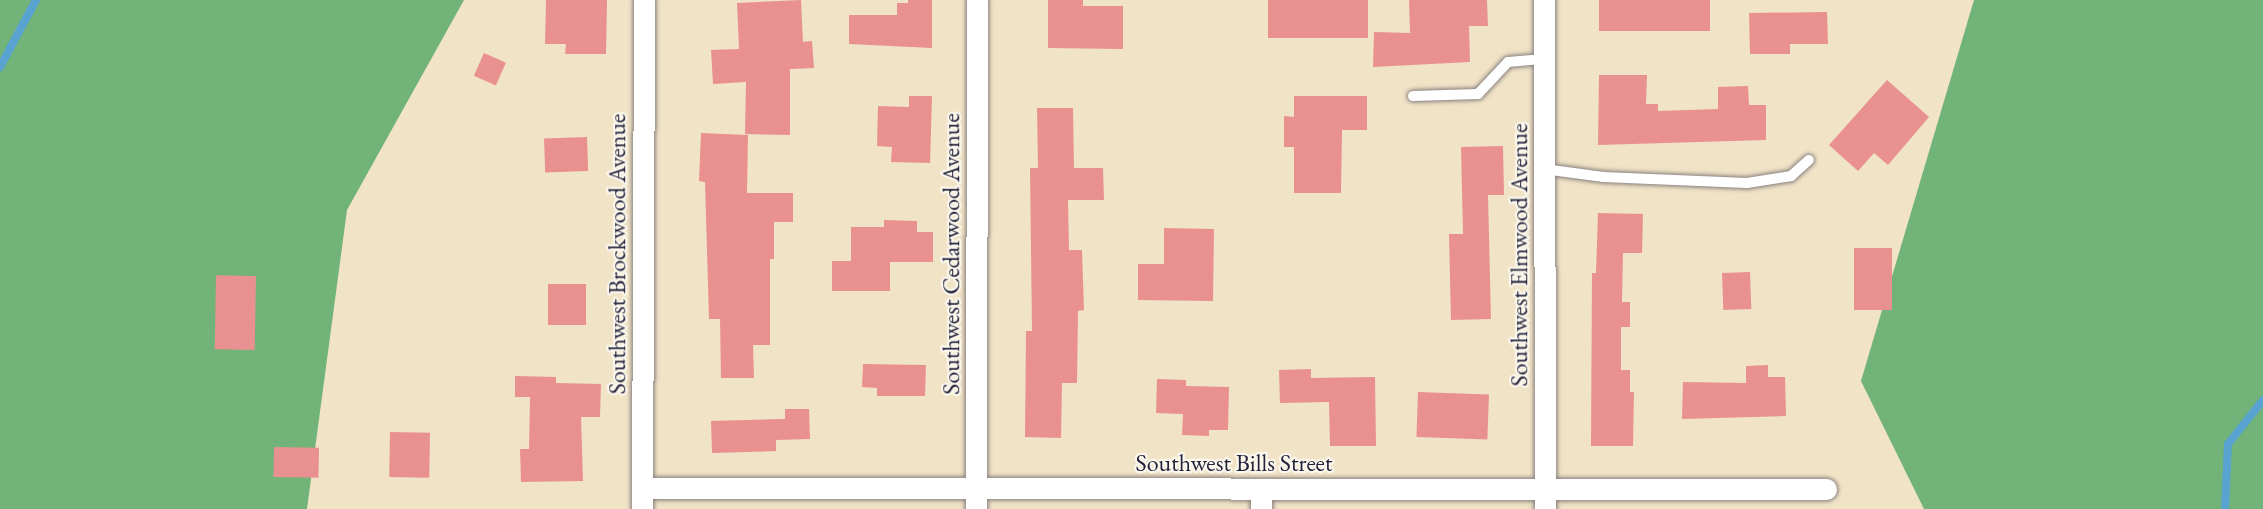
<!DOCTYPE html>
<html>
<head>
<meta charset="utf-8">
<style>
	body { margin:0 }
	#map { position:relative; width:2263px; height:509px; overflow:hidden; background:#f1e3c6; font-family:"EB Garamond",serif }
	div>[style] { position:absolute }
	.forest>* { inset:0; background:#71b378 }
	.stream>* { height:8px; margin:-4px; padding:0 4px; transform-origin:4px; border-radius:4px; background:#58a3d0 }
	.building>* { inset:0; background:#e89190; transform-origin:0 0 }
	.roads { filter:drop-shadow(0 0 2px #8a8280) drop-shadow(0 0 2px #8a8280) }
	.lane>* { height:10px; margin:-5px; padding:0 5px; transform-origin:5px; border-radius:5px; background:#fff }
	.street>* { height:21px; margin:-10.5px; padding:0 10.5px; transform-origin:10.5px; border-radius:10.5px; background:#fff }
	span { translate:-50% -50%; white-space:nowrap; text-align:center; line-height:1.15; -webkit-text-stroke:4.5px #fbf7ec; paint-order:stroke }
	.street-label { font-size:24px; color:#22223b }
</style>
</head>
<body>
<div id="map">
	<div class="forest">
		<i style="clip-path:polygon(0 0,464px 0,347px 210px,307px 509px,0 509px)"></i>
		<i style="clip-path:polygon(1974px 0,2263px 0,2263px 509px,1924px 509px,1861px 381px)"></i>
	</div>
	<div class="stream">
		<i style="left:0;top:67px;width:76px;rotate:-61.8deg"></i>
		<i style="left:2225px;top:509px;width:65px;rotate:-87.4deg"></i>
		<i style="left:2228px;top:444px;width:56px;rotate:-51.5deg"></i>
	</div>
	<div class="building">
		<i style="clip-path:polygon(546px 0,607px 0,606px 54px,565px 54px,566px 44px,545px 44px)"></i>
		<i style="clip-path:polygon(801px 0,803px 42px,812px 41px,814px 68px,790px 69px,790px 135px,745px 134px,746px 82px,713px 84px,711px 50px,739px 49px,737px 3px)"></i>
		<i style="clip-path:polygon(908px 0,932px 0,932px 48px,849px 44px,849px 15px,897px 15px,897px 3px,908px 3px)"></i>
		<i style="clip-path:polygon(1048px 0,1083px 0,1083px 6px,1123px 6px,1123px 49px,1048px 48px)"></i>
		<i style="left:1268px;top:0;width:100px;height:38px"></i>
		<i style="clip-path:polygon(1409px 0,1487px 0,1488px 26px,1469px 26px,1470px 62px,1373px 67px,1374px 32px,1410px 33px)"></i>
		<i style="left:1599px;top:0;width:111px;height:31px"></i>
		<i style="clip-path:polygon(1827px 12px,1828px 44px,1790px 44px,1790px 54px,1750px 54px,1749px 13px)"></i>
		<i style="left:484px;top:53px;width:24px;height:25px;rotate:24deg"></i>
		<i style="clip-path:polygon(1599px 75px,1647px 75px,1646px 104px,1658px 104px,1658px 111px,1718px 109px,1718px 87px,1748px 86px,1749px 105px,1766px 105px,1766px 140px,1598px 145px)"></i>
		<i style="clip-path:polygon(1887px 80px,1929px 117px,1888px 165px,1874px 153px,1858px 171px,1829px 145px)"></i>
		<i style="clip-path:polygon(909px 96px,932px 96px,930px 163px,891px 162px,892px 147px,877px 146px,878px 106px,909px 107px)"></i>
		<i style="clip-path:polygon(1294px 96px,1367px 96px,1367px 130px,1342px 130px,1341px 193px,1294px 193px,1294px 147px,1284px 147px,1284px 116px,1294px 117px)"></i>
		<i style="clip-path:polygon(1037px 108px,1073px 108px,1074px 168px,1103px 168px,1104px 200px,1068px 200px,1069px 250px,1082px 250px,1084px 310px,1078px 311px,1077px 383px,1062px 383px,1061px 438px,1025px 437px,1026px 331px,1032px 331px,1030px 168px,1038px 168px)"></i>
		<i style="clip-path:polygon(701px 133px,748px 135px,747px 193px,793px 193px,793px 222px,774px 222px,774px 259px,770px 259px,770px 345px,753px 345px,754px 378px,721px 378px,720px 319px,709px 319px,705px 182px,699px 181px)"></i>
		<i style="left:587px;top:137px;width:34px;height:43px;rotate:88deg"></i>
		<i style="clip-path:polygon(1503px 146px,1504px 195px,1488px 195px,1491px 319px,1451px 320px,1449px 234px,1463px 234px,1461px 147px)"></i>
		<i style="clip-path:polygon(1598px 213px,1643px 214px,1642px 253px,1623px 253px,1622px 302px,1630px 302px,1630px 327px,1621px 327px,1621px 370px,1630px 370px,1630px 392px,1634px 392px,1633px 446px,1591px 446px,1592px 273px,1596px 273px)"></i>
		<i style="clip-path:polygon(884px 220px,917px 221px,917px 232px,933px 232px,933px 262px,890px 262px,890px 291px,832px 291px,832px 261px,851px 261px,851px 227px,884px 227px)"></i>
		<i style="clip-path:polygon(1164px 228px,1214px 229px,1213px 301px,1138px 300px,1138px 264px,1164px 264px)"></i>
		<i style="left:1854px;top:248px;width:38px;height:62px"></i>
		<i style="left:1750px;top:272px;width:37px;height:28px;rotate:88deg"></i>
		<i style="left:256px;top:276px;width:74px;height:40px;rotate:91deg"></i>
		<i style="left:586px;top:284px;width:41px;height:38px;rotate:90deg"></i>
		<i style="clip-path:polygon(863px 364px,926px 365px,925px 396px,877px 396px,877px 388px,862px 387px)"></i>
		<i style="clip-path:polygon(1768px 365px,1768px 377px,1785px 377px,1786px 416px,1682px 419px,1683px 382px,1746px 383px,1746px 366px)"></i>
		<i style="clip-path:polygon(1311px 369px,1311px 378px,1375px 377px,1376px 446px,1330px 446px,1329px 402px,1280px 403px,1279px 370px)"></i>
		<i style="clip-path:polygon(515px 376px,556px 377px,556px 383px,601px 384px,600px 417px,581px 417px,583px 481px,521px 482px,520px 449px,529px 449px,530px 397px,515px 397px)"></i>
		<i style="clip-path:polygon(1157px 379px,1186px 380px,1186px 386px,1229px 387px,1228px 430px,1209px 430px,1209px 436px,1182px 435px,1183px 414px,1156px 413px)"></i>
		<i style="left:1418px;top:392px;width:71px;height:45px;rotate:2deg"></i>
		<i style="clip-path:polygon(785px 409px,809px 409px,810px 439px,776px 440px,776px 451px,712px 453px,711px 421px,785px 419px)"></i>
		<i style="left:390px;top:432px;width:40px;height:45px;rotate:1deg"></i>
		<i style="left:274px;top:447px;width:45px;height:30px;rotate:1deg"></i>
	</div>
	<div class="roads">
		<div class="lane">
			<i style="left:1413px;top:96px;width:65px;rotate:-1.8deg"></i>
			<i style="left:1478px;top:94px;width:44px;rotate:-46.8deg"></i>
			<i style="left:1508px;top:62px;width:36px;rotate:-5deg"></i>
			<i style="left:1544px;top:169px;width:60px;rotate:7.7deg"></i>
			<i style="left:1603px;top:177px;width:144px;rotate:2.4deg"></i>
			<i style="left:1747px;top:183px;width:45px;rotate:-9deg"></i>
			<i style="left:1791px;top:176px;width:24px;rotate:-42deg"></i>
		</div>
		<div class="street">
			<i style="left:1544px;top:0;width:509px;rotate:89.89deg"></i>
			<i style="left:642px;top:488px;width:1184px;rotate:0.05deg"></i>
			<i style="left:642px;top:509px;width:509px;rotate:-89.77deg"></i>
			<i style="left:976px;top:509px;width:509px;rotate:-89.89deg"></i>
			<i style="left:1261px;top:509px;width:20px;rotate:-90deg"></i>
		</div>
	</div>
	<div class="street-label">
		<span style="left:617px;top:254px;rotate:-90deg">Southwest Brockwood Avenue</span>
		<span style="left:951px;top:254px;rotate:-90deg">Southwest Cedarwood Avenue</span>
		<span style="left:1519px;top:255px;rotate:-90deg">Southwest Elmwood Avenue</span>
		<span style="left:1234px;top:463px">Southwest Bills Street</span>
	</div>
</div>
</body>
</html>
